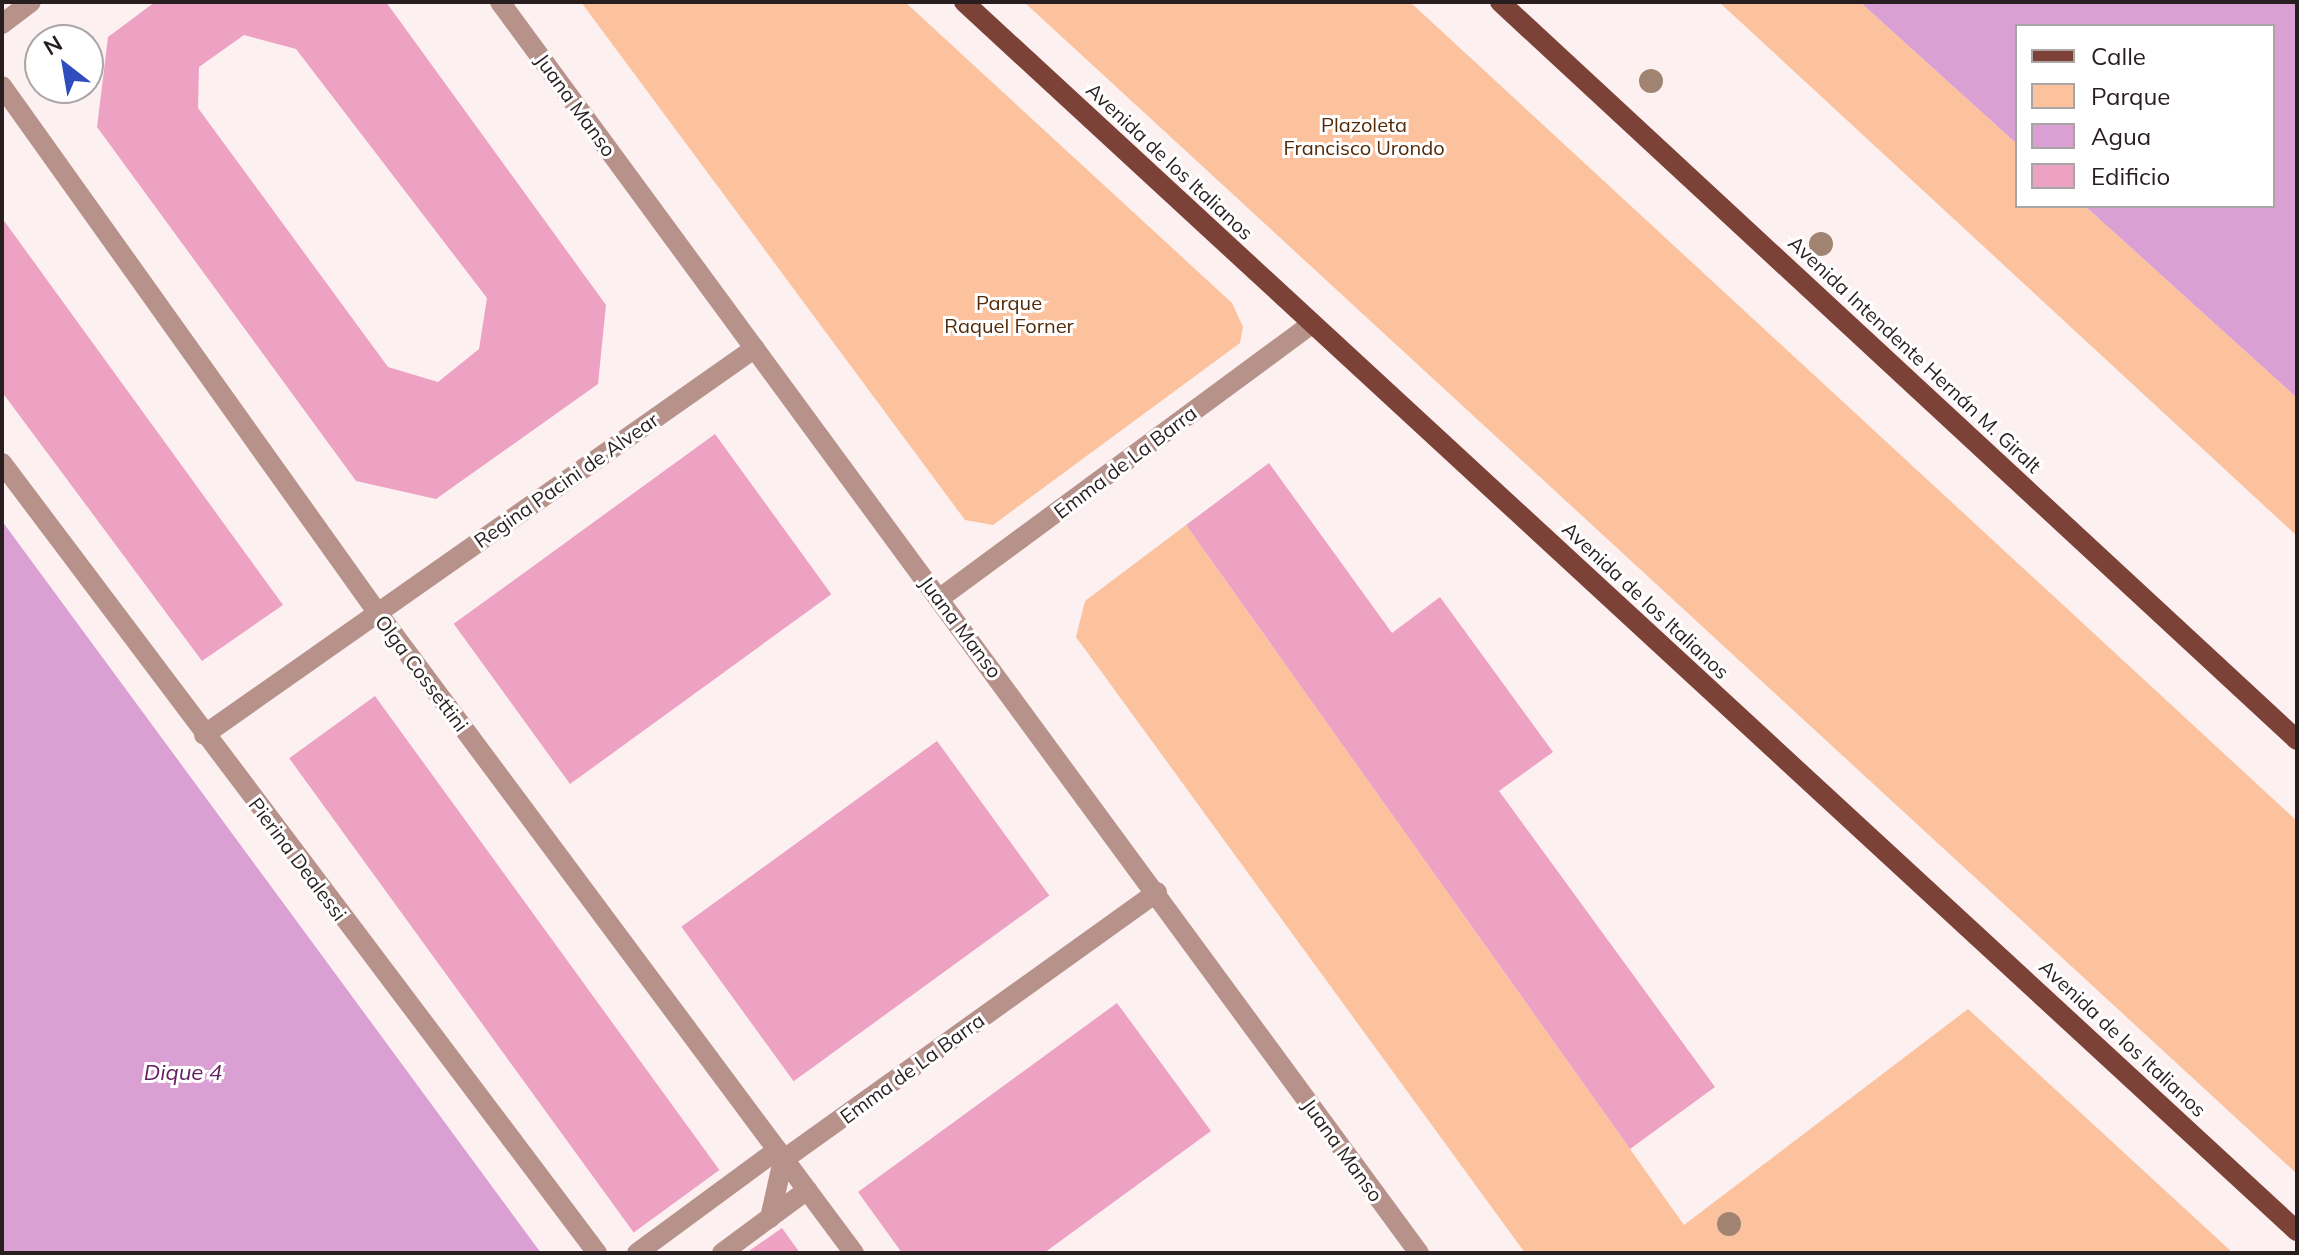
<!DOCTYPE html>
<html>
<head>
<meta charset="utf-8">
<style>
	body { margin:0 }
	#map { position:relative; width:2299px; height:1255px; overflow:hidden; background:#fcf0f1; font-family:Mulish,sans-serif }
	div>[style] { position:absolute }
	.green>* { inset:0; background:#fcc29e }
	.water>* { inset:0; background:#daa0d4 }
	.building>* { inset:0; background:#eda2c4; transform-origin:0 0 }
	.minor>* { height:20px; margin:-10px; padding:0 10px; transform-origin:10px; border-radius:10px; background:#b6928b }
	.major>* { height:20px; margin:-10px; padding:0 10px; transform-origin:10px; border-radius:10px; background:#7d4237 }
	.trees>* { width:24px; height:24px; margin:-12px; border-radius:50%; background:#a08371 }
	span { translate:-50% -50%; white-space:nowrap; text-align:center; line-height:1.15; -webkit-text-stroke:6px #fff; paint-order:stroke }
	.street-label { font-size:20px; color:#281e1f }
	.park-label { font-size:20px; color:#542908 }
	.water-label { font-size:22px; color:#652161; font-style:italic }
	.frame { position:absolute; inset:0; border:4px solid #281e1f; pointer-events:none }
	.legend { position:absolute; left:2015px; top:24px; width:260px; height:184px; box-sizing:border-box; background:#fff; border:2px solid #a9a5a5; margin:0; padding:10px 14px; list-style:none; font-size:24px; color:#281e1f }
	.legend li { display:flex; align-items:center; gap:16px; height:40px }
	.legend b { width:40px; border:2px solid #a9a5a5 }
	.north { position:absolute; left:24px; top:24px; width:80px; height:80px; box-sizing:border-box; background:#fff; border:2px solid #a9a5a5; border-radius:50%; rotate:329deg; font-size:22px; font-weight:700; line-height:32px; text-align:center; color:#281e1f }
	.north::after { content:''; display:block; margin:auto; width:28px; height:36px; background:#304dbd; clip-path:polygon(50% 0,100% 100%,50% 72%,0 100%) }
</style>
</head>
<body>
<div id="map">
	<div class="green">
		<i style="clip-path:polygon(581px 2px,905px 2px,1232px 303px,1243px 327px,1240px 343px,993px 525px,965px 520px)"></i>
		<i style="clip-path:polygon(1024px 2px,1410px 2px,2297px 821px,2297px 1174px)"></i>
		<i style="clip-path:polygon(1719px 2px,1860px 2px,2017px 144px,2017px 206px,2085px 206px,2297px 398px,2297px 536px)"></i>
		<i style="clip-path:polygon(1186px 525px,1684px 1225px,1968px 1009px,2233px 1253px,1525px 1253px,1076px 637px,1085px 601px)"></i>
	</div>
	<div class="water">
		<i style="clip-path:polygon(1860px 2px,2297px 2px,2297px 398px,2085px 206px,2273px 206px,2273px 26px,2017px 26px,2017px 144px)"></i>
		<i style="clip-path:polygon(2px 521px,541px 1253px,2px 1253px)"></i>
	</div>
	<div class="building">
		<i style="clip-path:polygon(evenodd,155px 2px,386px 2px,606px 305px,598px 384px,436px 499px,356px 481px,97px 127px,108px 37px,155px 2px,244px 35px,296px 49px,487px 298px,479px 349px,438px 382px,388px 367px,198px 108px,199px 67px,244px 35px)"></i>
		<i style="clip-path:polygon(2px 218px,283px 605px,202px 661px,2px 392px)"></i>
		<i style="left:715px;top:434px;width:198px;height:323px;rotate:54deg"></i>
		<i style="clip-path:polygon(1269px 463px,1392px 633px,1440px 597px,1553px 752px,1499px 791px,1715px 1087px,1630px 1149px,1186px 525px)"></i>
		<i style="left:375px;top:696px;width:586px;height:106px;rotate:54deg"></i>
		<i style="left:937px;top:741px;width:191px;height:316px;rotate:54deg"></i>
		<i style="clip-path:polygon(1117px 1003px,1211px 1131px,1044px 1253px,902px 1253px,858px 1192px)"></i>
		<i style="clip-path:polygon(782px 1228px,800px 1253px,746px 1253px)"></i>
	</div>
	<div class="minor">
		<i style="left:500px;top:2px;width:1552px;rotate:53.7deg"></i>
		<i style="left:2px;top:24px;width:36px;rotate:-37deg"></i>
		<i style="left:2px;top:86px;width:646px;rotate:54.51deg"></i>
		<i style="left:377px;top:612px;width:799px;rotate:53.35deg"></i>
		<i style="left:2px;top:463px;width:989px;rotate:53.01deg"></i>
		<i style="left:940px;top:598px;width:460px;rotate:-36.4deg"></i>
		<i style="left:204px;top:735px;width:673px;rotate:-35.08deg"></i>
		<i style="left:770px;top:1218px;width:59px;rotate:-77.4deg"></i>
		<i style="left:783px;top:1160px;width:460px;rotate:-35.6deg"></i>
		<i style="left:637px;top:1253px;width:174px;rotate:-36.3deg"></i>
		<i style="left:722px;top:1253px;width:106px;rotate:-36.5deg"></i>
	</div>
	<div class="major">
		<i style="left:964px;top:2px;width:1813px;rotate:42.68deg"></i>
		<i style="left:1500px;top:2px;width:1086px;rotate:42.8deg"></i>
	</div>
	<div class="trees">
		<i style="left:1651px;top:81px"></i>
		<i style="left:1821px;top:244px"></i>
		<i style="left:1729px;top:1224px"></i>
	</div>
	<div class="street-label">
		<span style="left:576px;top:105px;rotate:54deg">Juana Manso</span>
		<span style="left:1170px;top:161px;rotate:43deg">Avenida de los Italianos</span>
		<span style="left:1915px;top:354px;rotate:43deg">Avenida Intendente Hernán M. Giralt</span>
		<span style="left:1125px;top:462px;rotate:-37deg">Emma de La Barra</span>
		<span style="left:566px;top:480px;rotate:-35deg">Regina Pacini de Alvear</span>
		<span style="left:1646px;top:600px;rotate:43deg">Avenida de los Italianos</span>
		<span style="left:961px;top:627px;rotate:53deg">Juana Manso</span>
		<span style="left:422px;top:673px;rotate:53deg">Olga Cossettini</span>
		<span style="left:298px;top:859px;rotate:53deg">Pierina Dealessi</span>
		<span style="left:2123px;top:1038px;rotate:43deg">Avenida de los Italianos</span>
		<span style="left:912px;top:1068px;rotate:-36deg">Emma de La Barra</span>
		<span style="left:1343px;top:1150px;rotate:54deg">Juana Manso</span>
	</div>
	<div class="park-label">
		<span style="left:1364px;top:136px">Plazoleta<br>Francisco Urondo</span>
		<span style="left:1009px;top:314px">Parque<br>Raquel Forner</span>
	</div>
	<div class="water-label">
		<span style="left:183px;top:1073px">Dique 4</span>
	</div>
	<div class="frame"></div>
	<ul class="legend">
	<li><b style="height:10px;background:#7d4237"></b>Calle</li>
	<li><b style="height:22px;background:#fcc29e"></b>Parque</li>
	<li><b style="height:22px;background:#daa0d4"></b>Agua</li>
	<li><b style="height:22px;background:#eda2c4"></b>Edificio</li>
	</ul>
	<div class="north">N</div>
</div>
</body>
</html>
